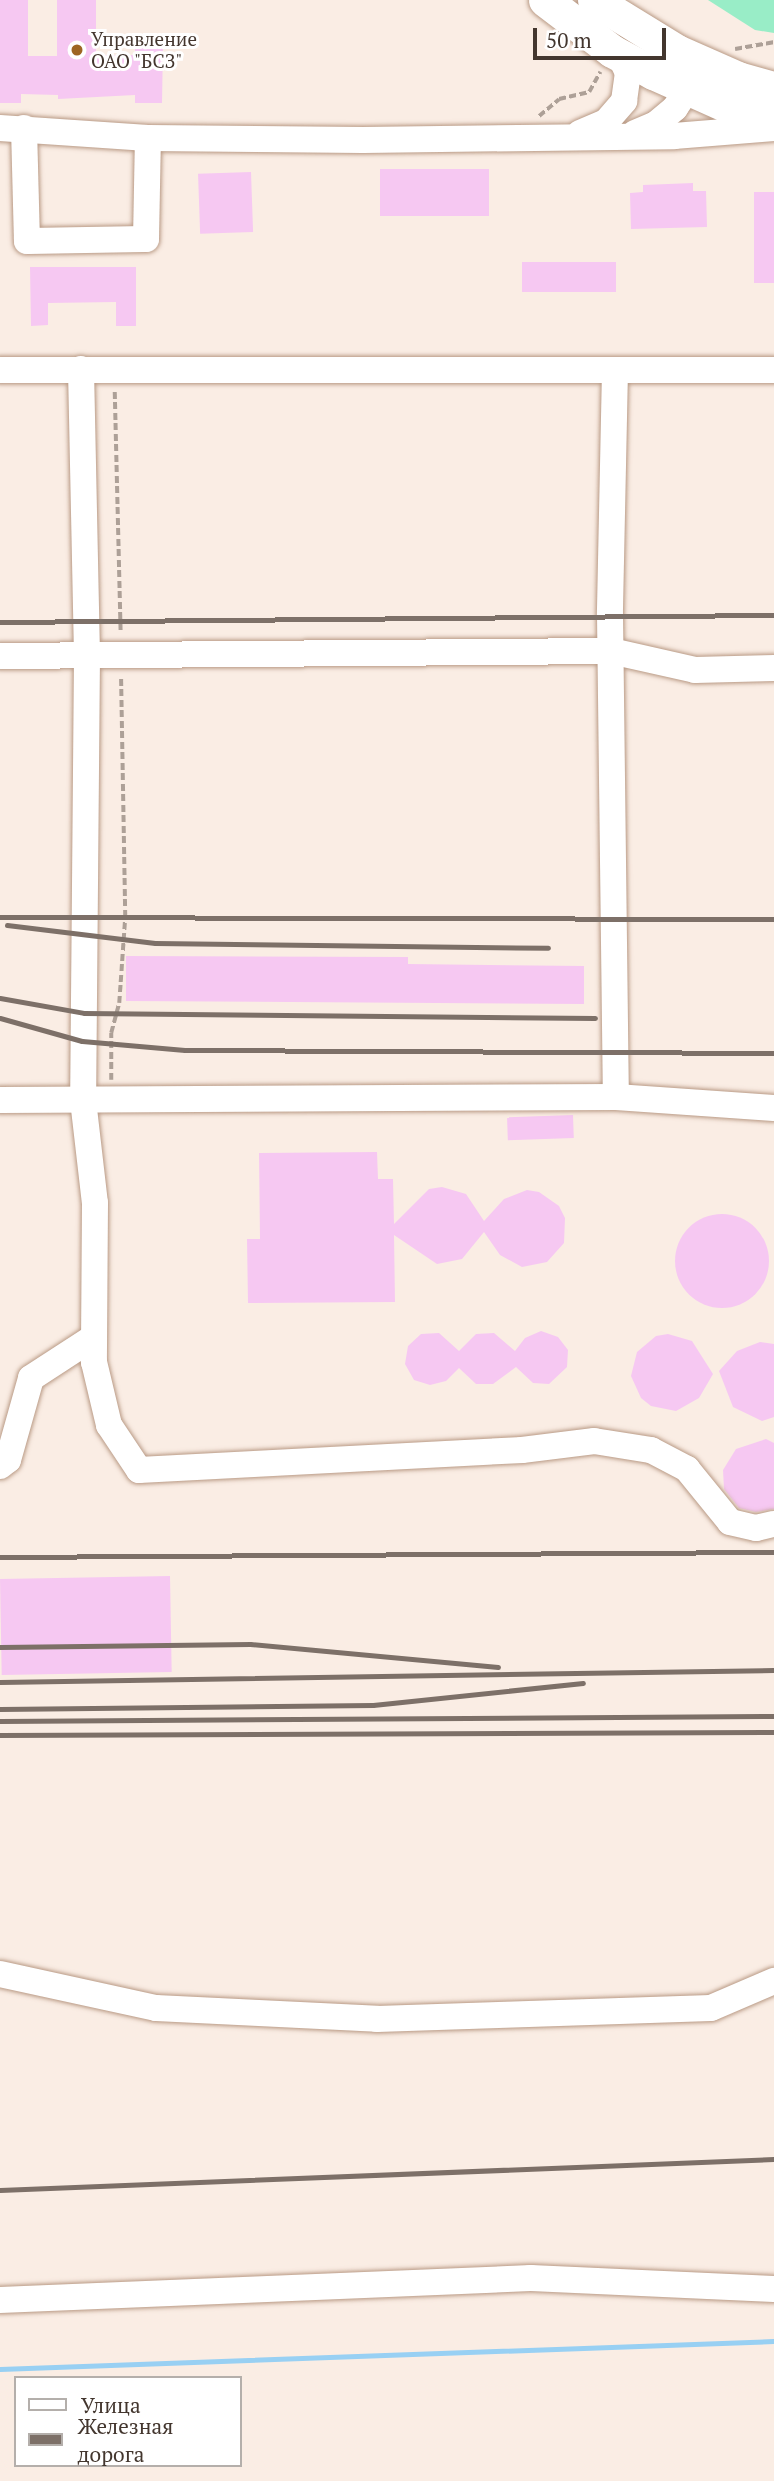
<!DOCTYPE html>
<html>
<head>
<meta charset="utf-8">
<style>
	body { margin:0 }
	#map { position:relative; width:774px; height:2481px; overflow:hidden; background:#faede4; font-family:"PT Serif",serif }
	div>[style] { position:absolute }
	.green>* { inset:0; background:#99edc7 }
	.stream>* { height:5px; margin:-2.5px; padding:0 2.5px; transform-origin:2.5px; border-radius:2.5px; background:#98d0f3 }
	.building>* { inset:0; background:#f6c8f2; transform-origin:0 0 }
	.round { border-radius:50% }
	.path>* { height:3.5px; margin-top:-1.75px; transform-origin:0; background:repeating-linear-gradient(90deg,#ada097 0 7px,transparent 0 10.5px) }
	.roads { filter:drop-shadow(0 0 2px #b99a85) drop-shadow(0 0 2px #b99a85) }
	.minor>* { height:26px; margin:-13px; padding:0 13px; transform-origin:13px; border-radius:13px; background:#fff }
	.major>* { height:33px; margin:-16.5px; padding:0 16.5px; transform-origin:16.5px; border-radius:16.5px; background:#fff }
	.rail>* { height:5px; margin:-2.5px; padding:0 2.5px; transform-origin:2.5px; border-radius:2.5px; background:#7d7068 }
	.dots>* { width:19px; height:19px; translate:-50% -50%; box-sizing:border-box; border:4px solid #fff; border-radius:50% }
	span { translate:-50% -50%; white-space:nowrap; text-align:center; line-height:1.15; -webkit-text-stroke:6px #fff; paint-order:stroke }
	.poi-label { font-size:19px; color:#43362e }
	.left { translate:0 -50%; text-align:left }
	.legend { position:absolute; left:14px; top:2376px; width:228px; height:91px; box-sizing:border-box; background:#fff; border:2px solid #b4afab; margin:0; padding:9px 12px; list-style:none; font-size:21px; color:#43362e }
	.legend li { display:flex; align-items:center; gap:14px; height:35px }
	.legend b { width:35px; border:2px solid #b4afab }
	.scale { position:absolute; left:533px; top:28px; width:133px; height:32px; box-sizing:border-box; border:4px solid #43362e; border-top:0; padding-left:9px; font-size:21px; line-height:24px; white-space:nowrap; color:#43362e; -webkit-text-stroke:5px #fff; paint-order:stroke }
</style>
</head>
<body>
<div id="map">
	<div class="green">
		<i style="clip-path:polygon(708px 0,774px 0,774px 33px,755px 30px)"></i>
	</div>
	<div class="stream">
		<i style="left:0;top:2369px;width:775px;rotate:-2.07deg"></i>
	</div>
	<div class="building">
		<i style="clip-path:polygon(0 0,28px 0,28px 56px,57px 56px,57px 0,96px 0,96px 55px,135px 55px,135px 46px,163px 46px,162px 103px,135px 103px,135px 95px,58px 99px,58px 95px,21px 94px,21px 103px,0 103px)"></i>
		<i style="left:380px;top:169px;width:109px;height:47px"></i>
		<i style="left:251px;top:172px;width:60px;height:53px;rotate:88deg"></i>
		<i style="clip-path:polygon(693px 183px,693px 191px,706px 191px,707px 227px,631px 229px,630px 193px,643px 192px,643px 185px)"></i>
		<i style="left:754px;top:192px;width:20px;height:91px"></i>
		<i style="left:522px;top:262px;width:94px;height:30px"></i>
		<i style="clip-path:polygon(30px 267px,136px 267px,136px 326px,116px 326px,116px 302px,48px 303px,48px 325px,31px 326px)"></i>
		<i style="clip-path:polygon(126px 956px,408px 957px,408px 964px,584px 966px,584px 1004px,126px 1001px)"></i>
		<i style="left:573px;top:1115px;width:23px;height:66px;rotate:88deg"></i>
		<i style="clip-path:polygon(377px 1152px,378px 1179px,393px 1179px,394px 1224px,429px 1189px,442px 1187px,466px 1194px,484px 1221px,504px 1199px,527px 1190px,539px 1192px,559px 1206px,565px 1218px,564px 1243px,547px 1262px,522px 1267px,500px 1255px,484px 1232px,462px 1259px,437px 1264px,394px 1235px,395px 1302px,248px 1303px,247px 1239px,260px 1239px,259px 1153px)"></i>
		<i class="round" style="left:675px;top:1214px;width:94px;height:94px"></i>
		<i style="clip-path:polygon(541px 1331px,558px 1337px,568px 1350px,567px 1367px,549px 1384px,533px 1383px,516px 1367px,493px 1384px,476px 1384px,459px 1368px,446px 1381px,430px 1385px,414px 1380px,405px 1364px,408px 1346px,421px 1334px,439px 1333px,459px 1351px,476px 1334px,494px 1333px,515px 1351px,525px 1338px)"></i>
		<i style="clip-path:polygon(668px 1334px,692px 1341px,713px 1374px,699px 1398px,676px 1411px,651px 1406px,641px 1398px,631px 1376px,637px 1352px,656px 1336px)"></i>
		<i style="clip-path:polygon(760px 1342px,774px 1344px,774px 1417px,762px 1421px,733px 1407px,719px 1371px,737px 1351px)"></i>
		<i style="clip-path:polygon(766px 1439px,774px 1443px,774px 1509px,756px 1512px,739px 1508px,724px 1489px,723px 1470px,736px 1449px)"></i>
		<i style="left:170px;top:1576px;width:96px;height:170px;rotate:89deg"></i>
	</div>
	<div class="path">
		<i style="left:735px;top:49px;width:40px;rotate:-10deg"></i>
		<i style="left:539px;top:116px;width:26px;rotate:-40deg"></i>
		<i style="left:559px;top:99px;width:31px;rotate:-13deg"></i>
		<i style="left:589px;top:92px;width:23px;rotate:-61deg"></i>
		<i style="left:115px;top:392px;width:241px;rotate:88.6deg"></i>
		<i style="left:111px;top:1080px;width:47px;rotate:-90deg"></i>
		<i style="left:111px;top:1033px;width:31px;rotate:-75deg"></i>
		<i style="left:119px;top:1003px;width:86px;rotate:-86deg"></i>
		<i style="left:125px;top:917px;width:241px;rotate:-91deg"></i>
	</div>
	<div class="roads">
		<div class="minor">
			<i style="left:0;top:128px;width:148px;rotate:3.9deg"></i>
			<i style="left:148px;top:138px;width:215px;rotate:0.5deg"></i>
			<i style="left:363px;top:140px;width:311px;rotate:-0.7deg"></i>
			<i style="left:674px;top:136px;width:100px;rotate:-4.6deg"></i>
			<i style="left:24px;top:128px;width:113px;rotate:88.5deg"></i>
			<i style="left:27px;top:241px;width:119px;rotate:-1deg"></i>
			<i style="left:146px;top:239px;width:101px;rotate:-88.9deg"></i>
			<i style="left:580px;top:133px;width:28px;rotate:-23deg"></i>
			<i style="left:606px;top:122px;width:28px;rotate:-49deg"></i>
			<i style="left:624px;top:101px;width:28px;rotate:-82deg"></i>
			<i style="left:628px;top:73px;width:19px;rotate:-115deg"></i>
			<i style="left:635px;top:133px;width:23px;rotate:-23deg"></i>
			<i style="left:656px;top:124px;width:25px;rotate:-40deg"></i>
			<i style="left:675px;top:108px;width:43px;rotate:-56.3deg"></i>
			<i style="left:81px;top:369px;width:286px;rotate:88.8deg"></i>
			<i style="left:87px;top:655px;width:445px;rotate:90.5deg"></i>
			<i style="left:83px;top:1100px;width:104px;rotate:83.4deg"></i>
			<i style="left:95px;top:1203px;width:159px;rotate:90.4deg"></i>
			<i style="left:94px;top:1362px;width:65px;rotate:76.6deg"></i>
			<i style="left:109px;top:1425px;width:54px;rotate:56.3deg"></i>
			<i style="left:139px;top:1470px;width:384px;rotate:-3deg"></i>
			<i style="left:522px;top:1450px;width:73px;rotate:-7.1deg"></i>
			<i style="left:594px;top:1441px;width:58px;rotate:9deg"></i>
			<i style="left:651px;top:1450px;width:41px;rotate:27.8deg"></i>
			<i style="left:687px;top:1469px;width:68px;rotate:50.9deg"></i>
			<i style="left:730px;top:1522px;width:27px;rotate:13deg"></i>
			<i style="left:756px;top:1528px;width:18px;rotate:-13deg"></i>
			<i style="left:0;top:370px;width:774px"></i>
			<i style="left:615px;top:370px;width:245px;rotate:91.2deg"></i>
			<i style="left:610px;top:615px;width:482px;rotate:89.3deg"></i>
			<i style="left:0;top:656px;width:611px;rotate:-0.47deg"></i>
			<i style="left:611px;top:651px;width:86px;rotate:12.7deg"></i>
			<i style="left:695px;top:670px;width:79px;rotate:-1.5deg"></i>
			<i style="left:0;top:1100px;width:616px;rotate:-0.28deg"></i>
			<i style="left:616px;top:1097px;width:158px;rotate:4deg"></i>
			<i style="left:0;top:1466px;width:10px;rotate:-37deg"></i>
			<i style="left:8px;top:1460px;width:85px;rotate:-74.3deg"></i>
			<i style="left:31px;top:1378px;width:75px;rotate:-33.1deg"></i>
			<i style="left:0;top:1974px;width:160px;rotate:12.3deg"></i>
			<i style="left:156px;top:2008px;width:221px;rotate:2.8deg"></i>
			<i style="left:377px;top:2019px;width:334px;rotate:-1.9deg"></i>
			<i style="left:711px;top:2008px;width:69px;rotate:-23.2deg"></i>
			<i style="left:0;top:2300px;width:531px;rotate:-2.37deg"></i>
			<i style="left:531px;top:2278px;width:243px;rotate:2.6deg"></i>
		</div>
		<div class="major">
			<i style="left:545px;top:0;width:84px;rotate:37.3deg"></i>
			<i style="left:612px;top:51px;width:47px;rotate:28.2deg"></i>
			<i style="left:653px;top:73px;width:79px;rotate:24deg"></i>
			<i style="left:725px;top:105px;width:51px;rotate:17deg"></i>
			<i style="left:594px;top:0;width:97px;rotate:31.6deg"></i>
			<i style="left:677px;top:51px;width:67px;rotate:23.9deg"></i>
			<i style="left:738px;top:78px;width:37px;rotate:16deg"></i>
		</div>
	</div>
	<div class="rail">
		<i style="left:0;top:622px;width:774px;rotate:-0.52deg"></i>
		<i style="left:0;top:917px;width:774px;rotate:0.15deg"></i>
		<i style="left:7px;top:925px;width:149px;rotate:6.9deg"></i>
		<i style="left:155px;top:943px;width:393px;rotate:0.7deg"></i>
		<i style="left:0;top:998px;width:85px;rotate:10.1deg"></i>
		<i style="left:84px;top:1013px;width:511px;rotate:0.56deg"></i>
		<i style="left:0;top:1018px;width:85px;rotate:15.7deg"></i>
		<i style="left:82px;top:1041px;width:103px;rotate:5deg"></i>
		<i style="left:185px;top:1050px;width:589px;rotate:0.29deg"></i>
		<i style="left:0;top:1557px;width:774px;rotate:-0.37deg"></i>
		<i style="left:0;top:1647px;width:250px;rotate:-0.7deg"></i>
		<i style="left:250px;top:1644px;width:249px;rotate:5.3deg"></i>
		<i style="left:0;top:1682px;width:774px;rotate:-0.89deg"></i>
		<i style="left:0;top:1709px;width:373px;rotate:-0.6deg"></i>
		<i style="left:373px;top:1705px;width:211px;rotate:-6deg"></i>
		<i style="left:0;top:1721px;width:774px;rotate:-0.37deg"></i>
		<i style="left:0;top:1735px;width:774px;rotate:-0.22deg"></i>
		<i style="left:0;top:2190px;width:775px;rotate:-2.29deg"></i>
	</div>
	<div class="dots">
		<i style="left:77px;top:50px;background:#9e6523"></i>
	</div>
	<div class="poi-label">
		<span class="left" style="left:91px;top:50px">Управление<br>ОАО "БСЗ"</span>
	</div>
	<ul class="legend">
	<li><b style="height:9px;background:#fff"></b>Улица</li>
	<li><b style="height:9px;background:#7d7068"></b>Железная дорога</li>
	</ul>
	<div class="scale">50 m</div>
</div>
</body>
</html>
